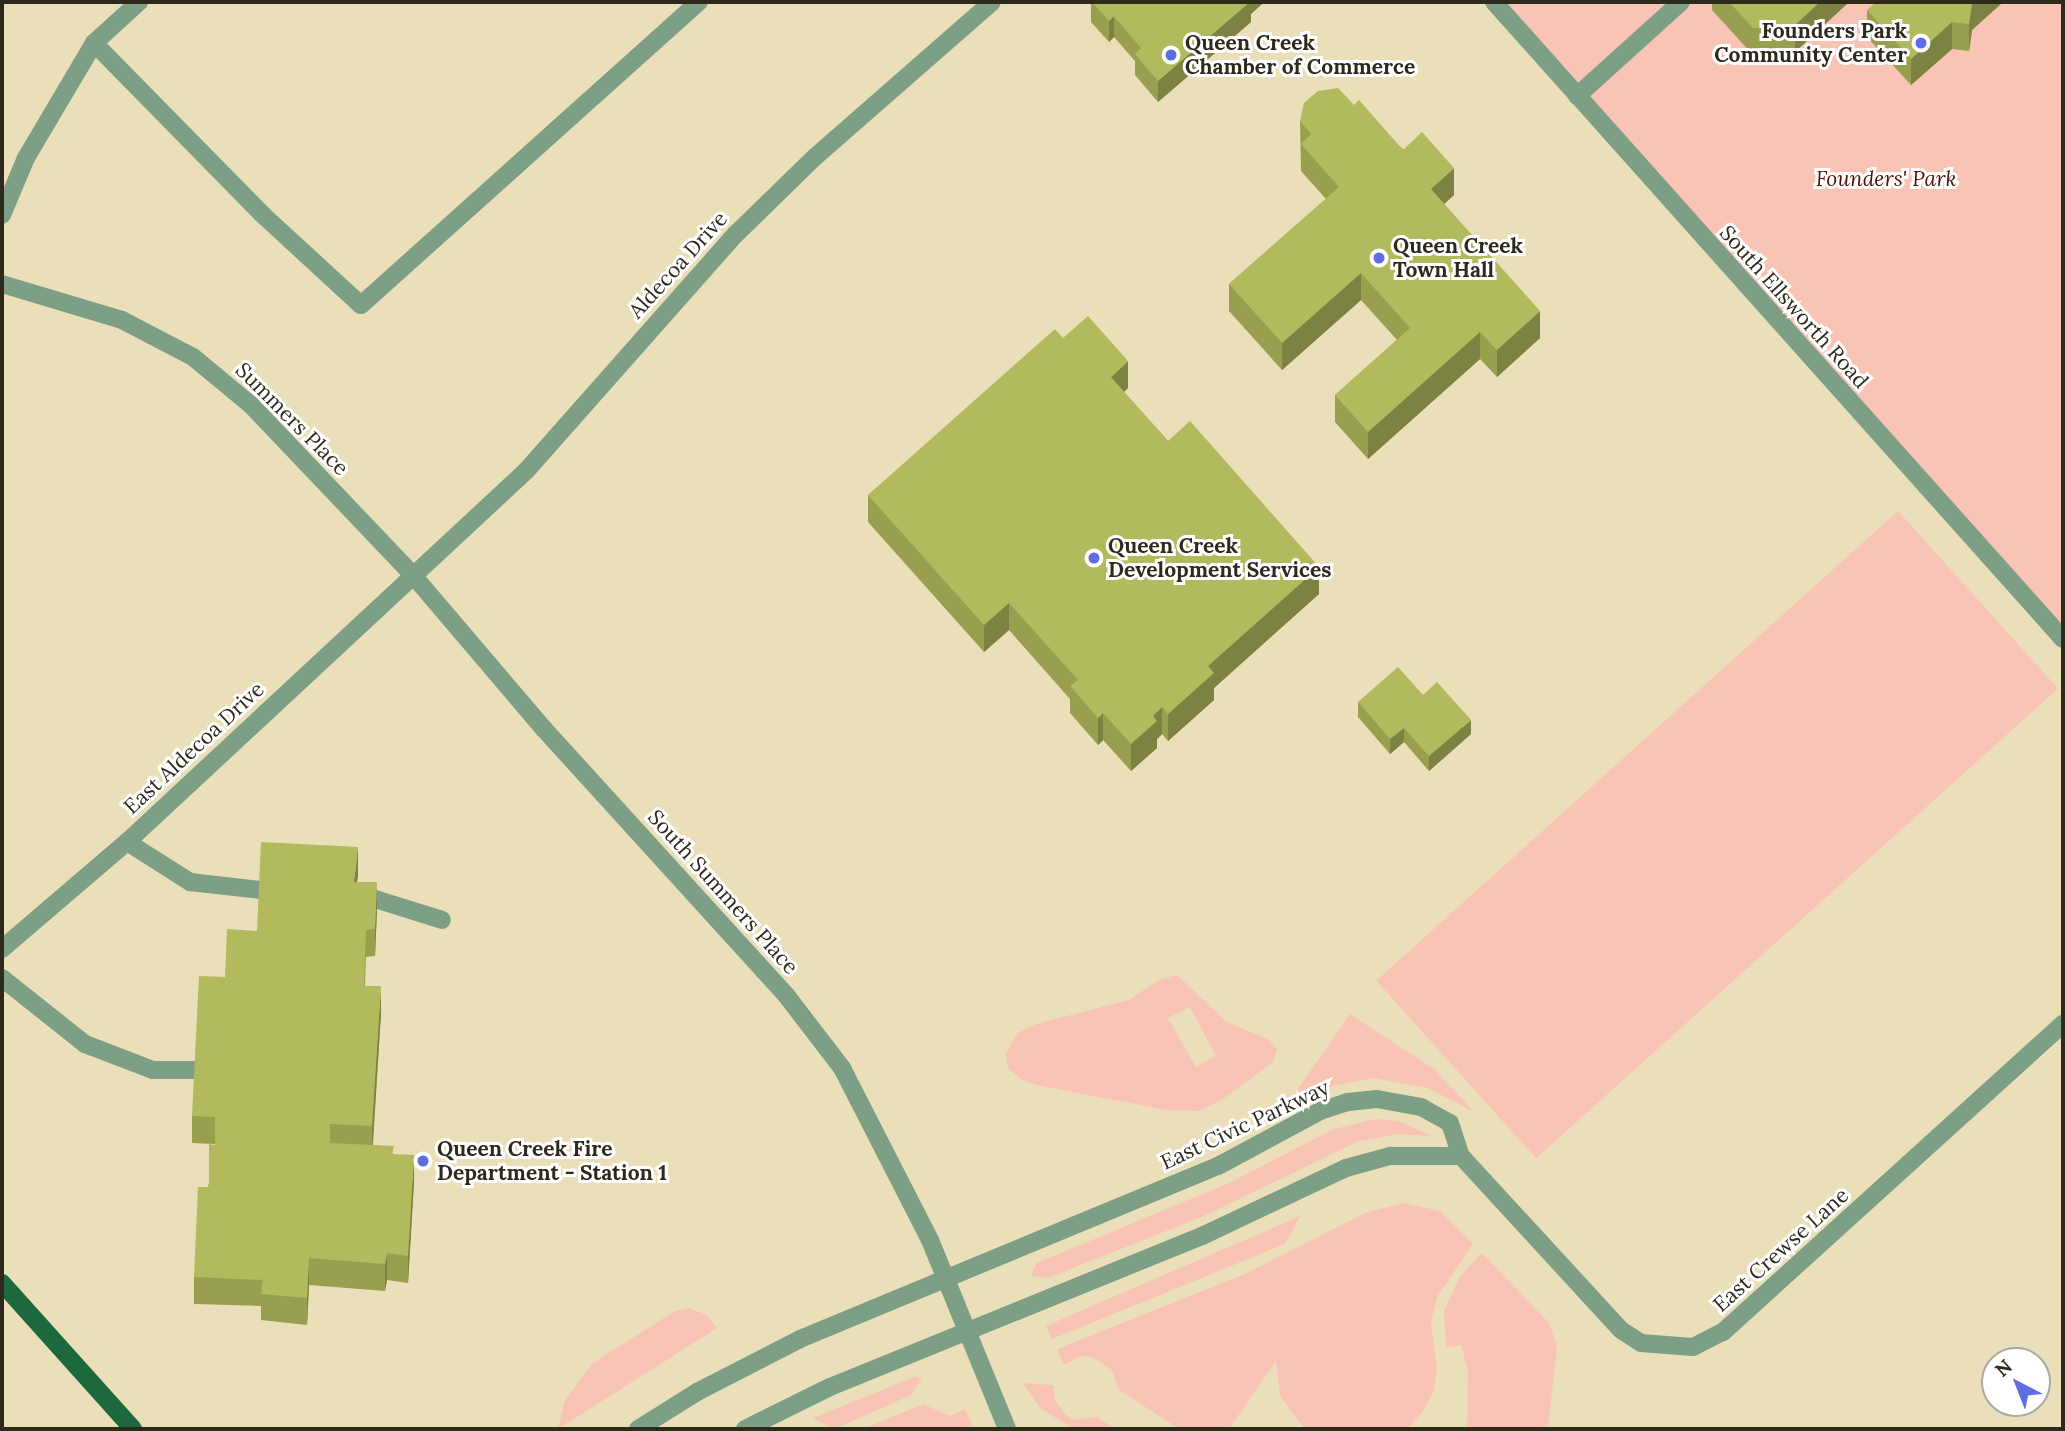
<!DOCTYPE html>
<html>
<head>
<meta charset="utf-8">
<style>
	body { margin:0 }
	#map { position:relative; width:2065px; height:1431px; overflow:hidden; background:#eadfb9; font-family:Lora,serif }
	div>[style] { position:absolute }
	.green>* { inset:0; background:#f9c3b6; transform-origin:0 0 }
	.minor>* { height:18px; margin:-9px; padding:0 9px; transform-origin:9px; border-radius:9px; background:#7c9f86 }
	.major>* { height:18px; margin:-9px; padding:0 9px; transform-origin:9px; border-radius:9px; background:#1d683d }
	.wall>* { inset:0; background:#98a050 }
	.shaded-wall>* { inset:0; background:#7c8241 }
	.building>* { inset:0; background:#b1ba5d }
	.dots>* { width:19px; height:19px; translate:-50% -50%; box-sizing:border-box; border:4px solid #fff; border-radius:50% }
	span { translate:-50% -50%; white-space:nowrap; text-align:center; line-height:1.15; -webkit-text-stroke:6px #fff; paint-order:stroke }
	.poi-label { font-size:21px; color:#2d291b; font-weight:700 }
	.right { translate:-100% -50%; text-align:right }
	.left { translate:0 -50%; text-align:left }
	.park-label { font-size:21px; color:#4d1407; font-style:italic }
	.street-label { font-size:21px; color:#2d291b }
	.frame { position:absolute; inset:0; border:4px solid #2d291b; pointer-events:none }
	.north { position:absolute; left:1981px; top:1347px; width:70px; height:70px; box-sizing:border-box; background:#fff; border:2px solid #aba9a4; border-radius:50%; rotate:318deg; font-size:19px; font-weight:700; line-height:28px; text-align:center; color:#2d291b }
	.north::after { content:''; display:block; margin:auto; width:24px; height:32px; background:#5e6de4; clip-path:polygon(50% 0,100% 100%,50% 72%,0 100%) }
</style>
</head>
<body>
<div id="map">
	<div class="green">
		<i style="clip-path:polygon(1494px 2px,2063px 2px,2063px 640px)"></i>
		<i style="left:1898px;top:511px;width:239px;height:702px;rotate:48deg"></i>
		<i style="clip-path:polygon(evenodd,1177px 975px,1227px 1022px,1268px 1039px,1277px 1049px,1273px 1062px,1220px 1101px,1199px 1111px,1167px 1110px,1041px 1086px,1024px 1081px,1008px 1068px,1006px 1053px,1018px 1033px,1036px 1024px,1129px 1000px,1159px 980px,1177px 975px,1190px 1007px,1216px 1056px,1196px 1067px,1168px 1018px,1190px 1007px)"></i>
		<i style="clip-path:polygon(1350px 1014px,1434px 1069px,1474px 1112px,1428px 1088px,1374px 1078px,1328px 1087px,1284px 1109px)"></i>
		<i style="clip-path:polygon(1377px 1119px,1399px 1121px,1432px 1136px,1398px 1134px,1359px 1141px,1204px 1216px,1048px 1278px,1031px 1276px,1037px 1263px,1229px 1183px,1334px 1129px)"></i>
		<i style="clip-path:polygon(1404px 1203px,1440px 1211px,1473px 1244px,1437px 1297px,1431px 1323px,1437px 1368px,1434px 1390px,1424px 1410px,1407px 1429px,1305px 1429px,1280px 1396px,1276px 1361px,1229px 1429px,1179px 1429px,1118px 1389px,1112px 1370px,1093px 1357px,1080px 1356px,1064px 1365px,1057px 1349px,1245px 1274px,1365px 1213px)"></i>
		<i style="clip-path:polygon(1300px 1216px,1285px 1244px,1052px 1339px,1046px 1326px)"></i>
		<i style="clip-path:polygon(1482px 1253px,1549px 1323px,1557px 1346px,1548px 1429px,1467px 1429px,1468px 1370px,1461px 1345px,1446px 1347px,1444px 1311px,1460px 1276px)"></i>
		<i style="clip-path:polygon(689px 1308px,707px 1315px,717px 1328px,558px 1429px,565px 1400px,593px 1363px,675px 1311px)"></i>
		<i style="clip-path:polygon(914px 1377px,922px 1378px,911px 1395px,834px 1429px,813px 1418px)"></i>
		<i style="clip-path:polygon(1023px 1383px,1053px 1385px,1055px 1400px,1065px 1414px,1074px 1420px,1097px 1417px,1115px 1429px,1074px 1429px,1040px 1408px)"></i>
		<i style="clip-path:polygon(923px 1404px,950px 1416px,965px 1409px,974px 1429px,863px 1429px)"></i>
	</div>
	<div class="minor">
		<i style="left:1494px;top:2px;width:854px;rotate:48.23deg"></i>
		<i style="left:94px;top:43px;width:241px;rotate:45.5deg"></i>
		<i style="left:263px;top:215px;width:133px;rotate:42.6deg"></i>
		<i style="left:361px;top:305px;width:454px;rotate:-41.9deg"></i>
		<i style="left:1577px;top:96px;width:140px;rotate:-42.1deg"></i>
		<i style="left:2px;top:215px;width:62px;rotate:-67.2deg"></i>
		<i style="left:26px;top:158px;width:134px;rotate:-59.4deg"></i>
		<i style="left:94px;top:43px;width:61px;rotate:-42.3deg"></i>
		<i style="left:2px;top:284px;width:125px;rotate:16.7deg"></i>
		<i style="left:122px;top:320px;width:80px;rotate:27.5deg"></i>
		<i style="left:193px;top:357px;width:75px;rotate:39.6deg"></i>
		<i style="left:251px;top:405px;width:233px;rotate:46.4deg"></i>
		<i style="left:412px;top:574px;width:204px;rotate:49.6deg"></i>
		<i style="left:544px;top:729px;width:360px;rotate:47.7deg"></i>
		<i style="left:786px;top:995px;width:92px;rotate:52.5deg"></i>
		<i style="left:842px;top:1068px;width:193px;rotate:62.9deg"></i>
		<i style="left:930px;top:1240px;width:204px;rotate:67.8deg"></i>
		<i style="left:127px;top:842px;width:75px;rotate:32.4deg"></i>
		<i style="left:190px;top:882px;width:70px;rotate:6.5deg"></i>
		<i style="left:356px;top:893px;width:90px;rotate:17.4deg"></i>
		<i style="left:2px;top:949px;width:165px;rotate:-40.6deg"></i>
		<i style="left:127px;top:842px;width:545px;rotate:-42.92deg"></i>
		<i style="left:526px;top:471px;width:317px;rotate:-48.5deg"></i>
		<i style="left:736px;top:234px;width:110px;rotate:-44.3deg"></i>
		<i style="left:815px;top:157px;width:235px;rotate:-41.2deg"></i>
		<i style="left:2px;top:978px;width:106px;rotate:38.5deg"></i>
		<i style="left:85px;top:1044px;width:73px;rotate:20.9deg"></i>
		<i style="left:153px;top:1070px;width:43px"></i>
		<i style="left:1461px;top:1156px;width:236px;rotate:47.4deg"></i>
		<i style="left:1621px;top:1330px;width:24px;rotate:33deg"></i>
		<i style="left:1641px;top:1343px;width:52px;rotate:4.4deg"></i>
		<i style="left:1693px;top:1347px;width:34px;rotate:-27deg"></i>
		<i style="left:1723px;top:1332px;width:459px;rotate:-42.2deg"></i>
		<i style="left:638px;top:1429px;width:70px;rotate:-32.1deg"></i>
		<i style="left:697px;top:1392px;width:116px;rotate:-27.2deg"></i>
		<i style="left:800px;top:1339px;width:452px;rotate:-22.5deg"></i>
		<i style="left:1218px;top:1166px;width:116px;rotate:-28.3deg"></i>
		<i style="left:1320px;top:1111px;width:29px;rotate:-18deg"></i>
		<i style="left:1348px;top:1102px;width:29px;rotate:-6deg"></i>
		<i style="left:1377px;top:1099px;width:45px;rotate:10.3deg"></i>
		<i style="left:1421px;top:1107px;width:33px;rotate:29deg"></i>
		<i style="left:1450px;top:1123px;width:35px;rotate:72deg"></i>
		<i style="left:745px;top:1429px;width:95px;rotate:-26.3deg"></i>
		<i style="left:830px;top:1387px;width:401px;rotate:-22.1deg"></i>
		<i style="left:1202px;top:1236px;width:159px;rotate:-25.3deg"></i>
		<i style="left:1346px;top:1168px;width:46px;rotate:-15.3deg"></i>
		<i style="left:1390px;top:1156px;width:71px"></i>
	</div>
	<div class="major">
		<i style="left:2px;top:1283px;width:196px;rotate:48.1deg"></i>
	</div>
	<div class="wall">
		<i style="clip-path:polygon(1091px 2px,1262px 2px,1262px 4px,1251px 14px,1251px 22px,1158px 102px,1135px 75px,1135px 61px,1114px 37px,1109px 42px,1091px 22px)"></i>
		<i style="clip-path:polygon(1712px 2px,1849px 2px,1795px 52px,1753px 55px,1712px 10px)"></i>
		<i style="clip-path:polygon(2003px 2px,1972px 30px,1969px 51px,1952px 49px,1911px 85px,1867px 37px,1867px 10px)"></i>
		<i style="clip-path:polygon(1354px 105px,1454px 195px,1444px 204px,1540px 338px,1497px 377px,1480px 359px,1368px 459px,1335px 422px,1335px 395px,1397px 340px,1361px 300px,1282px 370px,1229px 311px,1229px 284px,1326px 199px,1301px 171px,1300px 121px)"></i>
		<i style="clip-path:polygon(1063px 338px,1128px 388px,1124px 392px,1168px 441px,1319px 594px,1214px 688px,1214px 700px,1168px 741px,1162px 734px,1157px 739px,1157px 748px,1131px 771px,1103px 740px,1098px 745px,1070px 713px,1070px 699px,1009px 630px,984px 652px,868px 522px,868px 495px)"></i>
		<i style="clip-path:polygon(1423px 695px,1471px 734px,1429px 771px,1404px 742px,1390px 754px,1358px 717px,1358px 702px)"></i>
		<i style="clip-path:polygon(358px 874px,357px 882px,377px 909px,375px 956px,366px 957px,365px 986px,381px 1013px,373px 1145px,394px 1154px,414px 1182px,408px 1283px,387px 1280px,385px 1291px,309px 1285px,307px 1325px,261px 1320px,261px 1306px,194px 1304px,194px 1277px,215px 1144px,192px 1143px,192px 1116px,225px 977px,257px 931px)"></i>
	</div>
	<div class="shaded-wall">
		<i style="clip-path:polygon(1247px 2px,1262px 2px,1262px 4px,1251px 14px,1251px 22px,1158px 102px,1158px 81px)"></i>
		<i style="clip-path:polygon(1820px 2px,1849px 2px,1795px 52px,1795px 25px)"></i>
		<i style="clip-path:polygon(1973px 2px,2003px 2px,1972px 30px,1969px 51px,1969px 24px,1972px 3px)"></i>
		<i style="clip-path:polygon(1114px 16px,1114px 37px,1109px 42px,1109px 21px)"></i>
		<i style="clip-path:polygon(1952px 22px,1952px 49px,1911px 85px,1911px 59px)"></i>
		<i style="clip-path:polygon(1454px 168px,1454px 195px,1431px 216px,1431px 189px)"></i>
		<i style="clip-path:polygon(1361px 273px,1361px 300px,1282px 370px,1282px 343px)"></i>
		<i style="clip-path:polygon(1540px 311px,1540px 338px,1497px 377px,1497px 350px)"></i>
		<i style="clip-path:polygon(1480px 332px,1480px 359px,1368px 459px,1368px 432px)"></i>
		<i style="clip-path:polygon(1128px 361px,1128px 388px,1111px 404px,1111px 377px)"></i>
		<i style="clip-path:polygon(1319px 567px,1319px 594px,1214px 688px,1214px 700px,1168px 741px,1168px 714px,1208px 666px)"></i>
		<i style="clip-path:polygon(1009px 603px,1009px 630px,984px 652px,984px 625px)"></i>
		<i style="clip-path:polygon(1162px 707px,1162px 734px,1157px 739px,1157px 748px,1131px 771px,1131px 744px,1153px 716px)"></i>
		<i style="clip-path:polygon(1103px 713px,1103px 740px,1098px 745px,1098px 718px)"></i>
		<i style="clip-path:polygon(1471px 720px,1471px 734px,1429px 771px,1429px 756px)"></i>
		<i style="clip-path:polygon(1404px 728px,1404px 742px,1390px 754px,1390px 739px)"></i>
		<i style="clip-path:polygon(358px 847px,358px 874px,354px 909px,354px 882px)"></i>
		<i style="clip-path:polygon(377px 882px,377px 909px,375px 956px,375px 929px)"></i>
		<i style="clip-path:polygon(381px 986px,381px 1013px,372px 1153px,372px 1126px)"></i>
		<i style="clip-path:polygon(414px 1155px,414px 1182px,408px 1283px,408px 1256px)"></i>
		<i style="clip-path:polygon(387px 1253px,387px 1280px,385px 1291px,385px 1264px)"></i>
		<i style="clip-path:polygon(309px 1258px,309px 1285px,307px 1325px,307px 1298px)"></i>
	</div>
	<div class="building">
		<i style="clip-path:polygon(1092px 2px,1250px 2px,1158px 81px,1135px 54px,1141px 48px,1114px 16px,1109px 21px)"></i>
		<i style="clip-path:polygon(1729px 2px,1820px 2px,1795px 25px,1753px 28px)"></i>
		<i style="clip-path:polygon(1876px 2px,1973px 2px,1972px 3px,1969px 24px,1952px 22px,1911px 59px,1867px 10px)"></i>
		<i style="clip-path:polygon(1338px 88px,1354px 105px,1359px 100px,1403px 150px,1422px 132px,1454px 168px,1431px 189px,1540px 311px,1497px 350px,1480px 332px,1368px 432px,1335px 395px,1410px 328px,1361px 273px,1282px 343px,1229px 284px,1339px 187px,1301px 144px,1311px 134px,1300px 121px,1304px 103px,1318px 91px)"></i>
		<i style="clip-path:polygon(1088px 316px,1128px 361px,1111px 377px,1168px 441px,1190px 421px,1319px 567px,1208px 666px,1214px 673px,1168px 714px,1162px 707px,1153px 716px,1157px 721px,1131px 744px,1103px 713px,1098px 718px,1070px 686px,1078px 680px,1009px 603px,984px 625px,868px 495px,1055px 329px,1063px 338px)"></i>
		<i style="clip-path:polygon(1398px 667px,1423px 695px,1437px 682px,1471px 720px,1429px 756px,1404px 728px,1390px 739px,1358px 702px)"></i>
		<i style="clip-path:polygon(261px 842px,358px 847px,354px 882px,377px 882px,375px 929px,366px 930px,364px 986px,381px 986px,372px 1126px,330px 1124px,330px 1143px,394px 1146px,392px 1154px,414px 1155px,408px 1256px,387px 1253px,385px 1264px,309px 1258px,307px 1298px,261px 1294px,263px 1280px,194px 1277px,198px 1187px,209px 1187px,209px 1144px,215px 1145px,215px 1117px,192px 1116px,199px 976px,225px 977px,227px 929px,257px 931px)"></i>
	</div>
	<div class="dots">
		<i style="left:1921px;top:43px;background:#5e6de4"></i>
		<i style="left:1171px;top:55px;background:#5e6de4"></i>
		<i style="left:1379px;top:258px;background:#5e6de4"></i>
		<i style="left:1094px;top:558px;background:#5e6de4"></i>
		<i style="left:423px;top:1161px;background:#5e6de4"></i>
	</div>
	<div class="poi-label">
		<span class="right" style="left:1907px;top:43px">Founders Park<br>Community Center</span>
		<span class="left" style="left:1185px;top:55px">Queen Creek<br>Chamber of Commerce</span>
		<span class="left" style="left:1393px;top:258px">Queen Creek<br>Town Hall</span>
		<span class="left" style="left:1108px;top:558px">Queen Creek<br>Development Services</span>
		<span class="left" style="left:437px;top:1161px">Queen Creek Fire<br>Department - Station 1</span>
	</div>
	<div class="park-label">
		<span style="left:1886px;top:179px">Founders' Park</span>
	</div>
	<div class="street-label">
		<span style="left:678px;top:265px;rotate:-48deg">Aldecoa Drive</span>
		<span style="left:1794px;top:307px;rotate:48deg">South Ellsworth Road</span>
		<span style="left:292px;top:419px;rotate:45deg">Summers Place</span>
		<span style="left:194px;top:748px;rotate:-43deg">East Aldecoa Drive</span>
		<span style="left:723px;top:892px;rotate:48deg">South Summers Place</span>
		<span style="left:1245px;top:1125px;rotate:-25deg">East Civic Parkway</span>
		<span style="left:1781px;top:1250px;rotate:-42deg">East Crewse Lane</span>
	</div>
	<div class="frame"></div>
	<div class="north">N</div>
</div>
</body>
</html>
